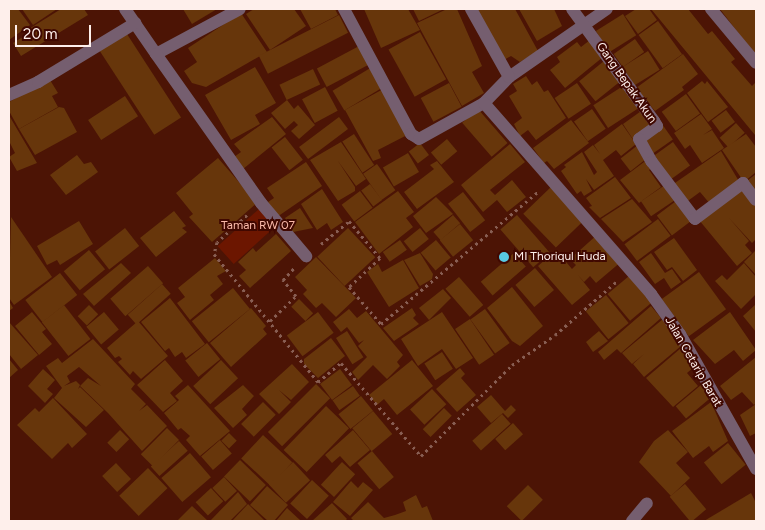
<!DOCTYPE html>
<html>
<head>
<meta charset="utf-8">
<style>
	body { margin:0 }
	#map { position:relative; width:765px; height:530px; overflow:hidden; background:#4c1405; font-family:Figtree,sans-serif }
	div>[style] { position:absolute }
	.green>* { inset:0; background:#6c1600; transform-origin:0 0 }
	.building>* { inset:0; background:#67360b; transform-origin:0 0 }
	.path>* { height:3px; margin-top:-1.5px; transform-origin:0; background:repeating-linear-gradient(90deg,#885e53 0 2.5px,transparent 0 6.5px) }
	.minor>* { height:12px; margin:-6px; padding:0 6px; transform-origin:6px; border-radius:6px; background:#755e6f }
	.dots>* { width:14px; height:14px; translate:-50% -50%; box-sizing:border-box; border:2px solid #400800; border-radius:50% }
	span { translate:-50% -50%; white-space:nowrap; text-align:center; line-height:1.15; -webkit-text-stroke:4px #400800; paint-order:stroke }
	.street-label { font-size:12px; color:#feefeb }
	.park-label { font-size:12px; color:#fbbaa9 }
	.poi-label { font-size:12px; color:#feefeb }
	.left { translate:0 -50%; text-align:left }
	.frame { position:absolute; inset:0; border:10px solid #feefeb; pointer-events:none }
	.scale { position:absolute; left:15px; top:25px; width:76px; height:22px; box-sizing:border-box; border:2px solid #feefeb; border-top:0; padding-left:6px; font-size:15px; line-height:18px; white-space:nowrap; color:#feefeb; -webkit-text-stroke:4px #400800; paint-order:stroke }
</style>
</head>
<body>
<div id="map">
	<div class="green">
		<i style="left:260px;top:208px;width:24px;height:57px;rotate:48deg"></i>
	</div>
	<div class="building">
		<i style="clip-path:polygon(9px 9px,18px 9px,30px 25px,9px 40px)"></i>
		<i style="clip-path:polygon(22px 9px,57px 9px,33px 25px)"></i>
		<i style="clip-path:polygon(61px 9px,84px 9px,88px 15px,21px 56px,13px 43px,26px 35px,24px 32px)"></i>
		<i style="clip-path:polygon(183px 9px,217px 9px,192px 24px)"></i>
		<i style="clip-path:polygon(254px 9px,294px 9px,306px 26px,270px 50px,246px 14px)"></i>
		<i style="clip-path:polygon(300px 9px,335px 9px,338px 15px,311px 29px)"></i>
		<i style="clip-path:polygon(364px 9px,408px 9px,420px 30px,381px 48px)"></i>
		<i style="clip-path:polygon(413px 9px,444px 9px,419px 21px)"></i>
		<i style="clip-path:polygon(447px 9px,457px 9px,482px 66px,472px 72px,484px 93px,462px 106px,417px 23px)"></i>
		<i style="clip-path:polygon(473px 9px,515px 9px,538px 51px,520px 62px,511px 56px,502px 61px)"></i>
		<i style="clip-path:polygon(519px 9px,554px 9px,562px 26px,537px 41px)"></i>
		<i style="clip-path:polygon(636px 9px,649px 9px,657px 20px,638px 34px,625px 16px)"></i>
		<i style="clip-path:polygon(651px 9px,688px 9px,708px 34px,712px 31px,735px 59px,731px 62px,752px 86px,756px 82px,755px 135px)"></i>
		<i style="clip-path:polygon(720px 9px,756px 9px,756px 55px,736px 30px)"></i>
		<i style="clip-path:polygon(241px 13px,267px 52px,206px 87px,192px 83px,184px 71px,197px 62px,188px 48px)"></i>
		<i style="left:623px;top:14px;width:25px;height:32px;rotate:58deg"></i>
		<i style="left:339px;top:15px;width:20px;height:90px;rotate:63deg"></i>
		<i style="left:658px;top:21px;width:41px;height:24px;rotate:54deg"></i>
		<i style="left:125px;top:31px;width:103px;height:32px;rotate:57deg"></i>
		<i style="left:420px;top:32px;width:54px;height:36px;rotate:61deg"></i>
		<i style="left:635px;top:39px;width:16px;height:26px;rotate:55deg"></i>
		<i style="clip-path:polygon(590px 40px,603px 57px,565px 88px,550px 70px,560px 62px,557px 57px,577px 42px,581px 47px)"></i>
		<i style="left:361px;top:45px;width:21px;height:50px;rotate:62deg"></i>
		<i style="left:648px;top:51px;width:22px;height:30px;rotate:58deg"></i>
		<i style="clip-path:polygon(683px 54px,698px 74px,682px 87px,684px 90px,655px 111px,636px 88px)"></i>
		<i style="left:604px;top:61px;width:26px;height:32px;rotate:51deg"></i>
		<i style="clip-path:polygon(255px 67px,276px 103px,255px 115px,260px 124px,231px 140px,205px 95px)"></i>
		<i style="left:372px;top:67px;width:23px;height:46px;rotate:59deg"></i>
		<i style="left:313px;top:69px;width:17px;height:37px;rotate:65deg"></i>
		<i style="clip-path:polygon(526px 76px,532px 85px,537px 81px,544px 92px,548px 90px,566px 118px,536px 140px,528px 130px,520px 136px,514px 124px,522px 118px,509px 96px,517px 91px,513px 84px)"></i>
		<i style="clip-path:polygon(50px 80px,58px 93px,52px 96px,58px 107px,19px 129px,9px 111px,9px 102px)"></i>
		<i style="clip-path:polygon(702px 81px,705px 84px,707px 81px,728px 107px,708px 122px,687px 93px)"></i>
		<i style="left:449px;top:83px;width:27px;height:32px;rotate:62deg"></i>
		<i style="left:577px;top:83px;width:25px;height:27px;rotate:56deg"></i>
		<i style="left:626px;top:84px;width:27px;height:39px;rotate:57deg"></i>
		<i style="left:325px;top:87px;width:27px;height:26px;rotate:62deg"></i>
		<i style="clip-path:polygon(385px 88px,411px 133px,378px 150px,381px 158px,373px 161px,345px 110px)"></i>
		<i style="left:686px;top:94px;width:24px;height:30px;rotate:54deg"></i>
		<i style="left:125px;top:96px;width:24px;height:44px;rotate:57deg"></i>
		<i style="clip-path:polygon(287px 100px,294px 109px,298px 105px,315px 125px,299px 139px,291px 131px,298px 125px,294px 121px,285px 129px,271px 113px)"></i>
		<i style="clip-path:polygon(59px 107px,64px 108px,77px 132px,35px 155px,19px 129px)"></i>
		<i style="left:478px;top:109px;width:45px;height:21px;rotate:49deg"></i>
		<i style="left:592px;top:109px;width:24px;height:22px;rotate:55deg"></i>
		<i style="clip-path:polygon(644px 109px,653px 128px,634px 141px,623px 124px)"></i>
		<i style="left:726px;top:110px;width:15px;height:18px;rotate:53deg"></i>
		<i style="clip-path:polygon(701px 114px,712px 129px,703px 135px,712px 130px,724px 148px,702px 163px,690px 145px,685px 149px,674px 133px)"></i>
		<i style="clip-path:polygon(10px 117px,37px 163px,17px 171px,9px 157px,15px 153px,9px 141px)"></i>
		<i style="clip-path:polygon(272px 117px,286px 134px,243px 169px,234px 157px,241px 152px,234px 144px)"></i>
		<i style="left:339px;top:117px;width:15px;height:50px;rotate:53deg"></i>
		<i style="clip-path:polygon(571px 120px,589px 143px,554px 169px,547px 161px,544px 163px,533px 148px)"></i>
		<i style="left:736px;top:123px;width:13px;height:22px;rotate:48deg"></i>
		<i style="clip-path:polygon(622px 124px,636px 144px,621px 156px,616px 150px,603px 160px,614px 176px,594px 190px,586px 179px,592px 191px,584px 196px,581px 191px,577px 194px,561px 171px,566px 167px,564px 165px,582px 152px,594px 175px,597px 172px,584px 152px,593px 145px,600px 154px,594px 145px)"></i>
		<i style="left:662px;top:124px;width:19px;height:24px;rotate:55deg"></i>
		<i style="left:354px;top:134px;width:37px;height:14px;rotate:57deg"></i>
		<i style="clip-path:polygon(746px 134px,756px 147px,756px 172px,744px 182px,722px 150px)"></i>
		<i style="left:285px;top:137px;width:29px;height:17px;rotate:52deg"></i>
		<i style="left:447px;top:139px;width:16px;height:21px;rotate:50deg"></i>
		<i style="clip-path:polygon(341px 142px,366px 179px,356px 186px,338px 161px,355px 187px,355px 191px,338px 201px,310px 160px)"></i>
		<i style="left:673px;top:142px;width:29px;height:27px;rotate:54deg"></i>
		<i style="left:420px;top:143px;width:15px;height:14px;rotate:53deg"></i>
		<i style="clip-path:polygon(510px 144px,525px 162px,490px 190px,495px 195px,512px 180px,526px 197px,507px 212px,497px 200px,483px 212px,461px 185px)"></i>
		<i style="left:638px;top:145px;width:16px;height:22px;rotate:52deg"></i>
		<i style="clip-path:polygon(721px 151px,740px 183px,711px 205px,700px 192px,685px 203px,672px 185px)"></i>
		<i style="left:408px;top:153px;width:22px;height:29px;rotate:60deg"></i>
		<i style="clip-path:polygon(77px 155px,84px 164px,91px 162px,98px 172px,66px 195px,50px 175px)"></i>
		<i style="clip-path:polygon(218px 158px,257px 203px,212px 242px,189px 217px,193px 214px,176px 193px)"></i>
		<i style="clip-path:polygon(648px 159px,653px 167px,649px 170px,661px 187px,639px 203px,620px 180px)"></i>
		<i style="clip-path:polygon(437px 161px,454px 182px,417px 209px,404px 192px,434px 169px,430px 165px)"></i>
		<i style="clip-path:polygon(306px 162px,322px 186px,277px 217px,268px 202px,274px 198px,267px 188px)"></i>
		<i style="left:377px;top:164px;width:32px;height:17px;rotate:55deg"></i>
		<i style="clip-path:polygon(756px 174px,756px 198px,744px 183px)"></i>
		<i style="clip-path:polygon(615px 177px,631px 198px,600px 218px,589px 207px,592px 206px,586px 198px)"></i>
		<i style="left:370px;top:184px;width:20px;height:11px;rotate:53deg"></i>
		<i style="left:665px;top:185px;width:18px;height:29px;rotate:56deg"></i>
		<i style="clip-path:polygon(742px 185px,756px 201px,756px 239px,752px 243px,729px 218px,749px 241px,745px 245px,752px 253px,737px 266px,699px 220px)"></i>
		<i style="left:552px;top:186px;width:47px;height:40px;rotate:46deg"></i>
		<i style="clip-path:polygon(322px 189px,343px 222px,331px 230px,327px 223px,317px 230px,301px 204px)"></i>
		<i style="left:360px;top:191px;width:21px;height:23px;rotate:53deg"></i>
		<i style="clip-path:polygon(398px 191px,414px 212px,406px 218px,413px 227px,379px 254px,355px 222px)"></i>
		<i style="left:463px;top:192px;width:36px;height:19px;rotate:52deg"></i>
		<i style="clip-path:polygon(436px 197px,453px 214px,426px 233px,413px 216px)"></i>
		<i style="clip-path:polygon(632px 199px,652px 222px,623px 242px,601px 219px)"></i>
		<i style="left:676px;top:201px;width:25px;height:24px;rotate:53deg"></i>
		<i style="clip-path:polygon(300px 208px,313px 228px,293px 232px,285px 218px)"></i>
		<i style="clip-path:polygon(174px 211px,186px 226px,182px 228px,187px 232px,156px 257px,140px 238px)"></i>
		<i style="left:453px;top:215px;width:11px;height:26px;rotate:49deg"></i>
		<i style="left:517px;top:215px;width:50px;height:22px;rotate:49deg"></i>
		<i style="clip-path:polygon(11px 217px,52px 277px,14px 305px,9px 298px)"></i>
		<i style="left:658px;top:219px;width:21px;height:42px;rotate:53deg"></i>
		<i style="clip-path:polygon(79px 221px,93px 244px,60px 265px,57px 260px,47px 265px,37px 246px)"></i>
		<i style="left:460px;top:224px;width:21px;height:26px;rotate:51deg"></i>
		<i style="left:125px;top:228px;width:23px;height:38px;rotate:52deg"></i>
		<i style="left:348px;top:228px;width:40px;height:42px;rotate:47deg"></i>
		<i style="left:420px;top:228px;width:14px;height:21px;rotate:51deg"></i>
		<i style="clip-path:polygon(276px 234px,291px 251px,250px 288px,239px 276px,246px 270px,238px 262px,253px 248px,256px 252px)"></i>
		<i style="clip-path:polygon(598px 234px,622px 261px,596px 283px,590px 276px,584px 282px,578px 275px,590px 290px,572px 305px,538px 266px,556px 250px,572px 269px,576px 265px,570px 259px)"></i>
		<i style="clip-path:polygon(674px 238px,697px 270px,683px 281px,672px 267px,667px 270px,654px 252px)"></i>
		<i style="left:400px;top:240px;width:12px;height:21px;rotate:55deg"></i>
		<i style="left:436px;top:240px;width:23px;height:20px;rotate:50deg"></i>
		<i style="left:89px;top:250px;width:25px;height:33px;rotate:50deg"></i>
		<i style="clip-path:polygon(756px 250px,756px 275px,744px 262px)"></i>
		<i style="clip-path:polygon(420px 253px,433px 274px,432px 279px,420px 286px,404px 260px)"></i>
		<i style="left:514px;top:253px;width:18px;height:44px;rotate:49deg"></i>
		<i style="clip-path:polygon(651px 253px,665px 273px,672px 269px,681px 282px,671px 289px,664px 278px,655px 284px,639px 262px)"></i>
		<i style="clip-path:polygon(316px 257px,356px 298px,336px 317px,322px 303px,316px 308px,303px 294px,307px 290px,295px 277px)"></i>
		<i style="clip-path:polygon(215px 258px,226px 271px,217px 276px,223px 284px,210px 295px,214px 300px,190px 320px,177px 303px,185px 297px,178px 288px)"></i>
		<i style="clip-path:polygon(403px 260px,419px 288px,389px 307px,367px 272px,378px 264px,382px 272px)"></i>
		<i style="clip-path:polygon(121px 263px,131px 273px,94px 306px,83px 294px)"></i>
		<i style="clip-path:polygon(744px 263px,756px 277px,756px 294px,741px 309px,715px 281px,722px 275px,727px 280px)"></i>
		<i style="left:148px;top:266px;width:23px;height:50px;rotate:49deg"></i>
		<i style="left:535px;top:268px;width:29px;height:26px;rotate:49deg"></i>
		<i style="left:699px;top:272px;width:46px;height:46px;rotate:54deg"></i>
		<i style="left:60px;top:273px;width:28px;height:44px;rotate:52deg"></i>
		<i style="left:629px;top:276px;width:35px;height:28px;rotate:50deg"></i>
		<i style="left:459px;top:277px;width:37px;height:18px;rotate:49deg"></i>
		<i style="left:162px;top:284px;width:13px;height:46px;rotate:48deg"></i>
		<i style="clip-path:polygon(512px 287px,543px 326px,520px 346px,512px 341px,487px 308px)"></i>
		<i style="left:233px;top:288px;width:27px;height:53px;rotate:51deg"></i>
		<i style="clip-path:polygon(443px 289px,451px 298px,429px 320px,419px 308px)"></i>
		<i style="left:606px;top:295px;width:36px;height:26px;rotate:51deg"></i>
		<i style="clip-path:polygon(170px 298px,205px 344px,186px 358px,182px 352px,175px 357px,169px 348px,165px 351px,141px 322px)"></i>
		<i style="left:299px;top:299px;width:20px;height:11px;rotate:45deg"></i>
		<i style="clip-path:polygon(9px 301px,13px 308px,9px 311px)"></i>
		<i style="clip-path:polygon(756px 304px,756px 332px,743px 316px)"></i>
		<i style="left:64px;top:305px;width:43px;height:28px;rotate:52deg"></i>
		<i style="left:89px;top:305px;width:13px;height:16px;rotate:45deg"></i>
		<i style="clip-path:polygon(651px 306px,661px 318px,621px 353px,617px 349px,604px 360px,598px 352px)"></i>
		<i style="clip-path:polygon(251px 308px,266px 326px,263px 329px,267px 334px,231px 367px,210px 343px)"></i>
		<i style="clip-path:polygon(412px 308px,416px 315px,413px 318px,419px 324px,394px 341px,383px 328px)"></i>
		<i style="clip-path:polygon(349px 309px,357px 318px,366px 311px,403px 355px,397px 362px,400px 366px,387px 379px,373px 365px,358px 380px,352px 372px,367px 357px,358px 346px,364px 340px,359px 343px,347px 327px,341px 332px,333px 322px)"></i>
		<i style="left:485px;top:309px;width:42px;height:18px;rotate:54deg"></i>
		<i style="clip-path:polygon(32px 312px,46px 329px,42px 332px,52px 344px,39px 355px,15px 326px)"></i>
		<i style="left:104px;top:312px;width:23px;height:23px;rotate:50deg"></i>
		<i style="left:318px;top:312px;width:26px;height:39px;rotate:53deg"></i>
		<i style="clip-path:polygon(442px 312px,473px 358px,456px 369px,442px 349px,418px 366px,401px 339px)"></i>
		<i style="clip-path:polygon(730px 312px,756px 350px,743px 361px,734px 350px,715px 364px,693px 340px)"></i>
		<i style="left:470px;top:319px;width:43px;height:18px;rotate:56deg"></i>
		<i style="clip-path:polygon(663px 319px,681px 346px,644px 377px,633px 364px,644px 354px,632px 364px,622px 353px)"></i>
		<i style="clip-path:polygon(138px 321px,168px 356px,141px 379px,133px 371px,130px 375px,118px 362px,122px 359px,119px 356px,115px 358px,107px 348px)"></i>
		<i style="clip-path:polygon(9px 322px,38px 355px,21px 369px,9px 354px)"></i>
		<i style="left:347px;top:331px;width:31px;height:13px;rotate:58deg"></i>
		<i style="clip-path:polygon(599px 331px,608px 341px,593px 352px,586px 342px)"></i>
		<i style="clip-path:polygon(331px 338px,345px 356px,318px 378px,304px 364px,304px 359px)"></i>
		<i style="clip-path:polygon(93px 339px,135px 384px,131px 389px,146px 404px,139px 411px,147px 405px,167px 426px,142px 451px,108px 413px,80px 386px,88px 378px,101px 386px,79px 367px,67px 376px,70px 382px,64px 386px,76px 381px,80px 385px,78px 389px,80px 387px,104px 410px,86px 427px,54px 398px,62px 388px,46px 366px,58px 358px,62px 363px)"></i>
		<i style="left:207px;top:343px;width:21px;height:28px;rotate:51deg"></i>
		<i style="clip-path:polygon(681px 348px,695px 366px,687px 373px,698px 386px,673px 407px,646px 378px)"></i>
		<i style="left:442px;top:352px;width:20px;height:21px;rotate:57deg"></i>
		<i style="clip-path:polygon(756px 357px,756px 403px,754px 405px,742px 392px,731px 400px,720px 386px)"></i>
		<i style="clip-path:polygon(9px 359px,18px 370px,9px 378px)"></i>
		<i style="clip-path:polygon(165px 360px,183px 381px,170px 393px,177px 401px,163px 412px,137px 385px)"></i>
		<i style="left:221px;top:360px;width:25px;height:38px;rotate:47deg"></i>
		<i style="clip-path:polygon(412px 360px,433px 386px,397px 415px,384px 399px,377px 405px,369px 395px)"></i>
		<i style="clip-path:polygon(292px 364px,309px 382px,291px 400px,279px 390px,291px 402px,279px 414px,259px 394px)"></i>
		<i style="clip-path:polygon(460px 368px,465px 374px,461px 378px,476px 395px,457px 412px,436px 389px)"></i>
		<i style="clip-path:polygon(43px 369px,55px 380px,47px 389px,53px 394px,45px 403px,28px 386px)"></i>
		<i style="left:340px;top:369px;width:20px;height:25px;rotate:53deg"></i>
		<i style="left:316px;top:384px;width:20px;height:68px;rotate:45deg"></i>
		<i style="clip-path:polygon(188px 385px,230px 431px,200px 456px,186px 440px,190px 436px,181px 428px,178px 430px,164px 413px,179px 400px,175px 396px)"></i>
		<i style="clip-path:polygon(243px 385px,254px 396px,242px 409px,247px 415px,233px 428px,214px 408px)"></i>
		<i style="left:701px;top:385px;width:16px;height:33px;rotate:50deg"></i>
		<i style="left:353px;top:386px;width:12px;height:25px;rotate:55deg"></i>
		<i style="left:432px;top:389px;width:21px;height:30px;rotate:47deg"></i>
		<i style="clip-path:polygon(491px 395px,505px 411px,511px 405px,516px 410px,508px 418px,503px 413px,491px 423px,477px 407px)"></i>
		<i style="left:361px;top:396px;width:19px;height:29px;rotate:51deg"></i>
		<i style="clip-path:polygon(53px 398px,87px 434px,72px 448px,68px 443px,52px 459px,17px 425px,35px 408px,39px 412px)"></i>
		<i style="left:263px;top:402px;width:18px;height:31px;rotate:45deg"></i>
		<i style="clip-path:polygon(711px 402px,728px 441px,713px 452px,709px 446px,693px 458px,672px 431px)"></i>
		<i style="clip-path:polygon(756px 404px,756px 433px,750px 436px,740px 415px)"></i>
		<i style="left:326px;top:406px;width:32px;height:61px;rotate:44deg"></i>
		<i style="left:444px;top:408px;width:11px;height:30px;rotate:45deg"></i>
		<i style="left:373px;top:411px;width:30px;height:27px;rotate:50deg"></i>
		<i style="left:502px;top:414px;width:13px;height:40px;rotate:48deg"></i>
		<i style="left:513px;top:423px;width:15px;height:24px;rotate:48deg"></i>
		<i style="left:167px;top:428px;width:17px;height:37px;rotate:45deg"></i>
		<i style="left:120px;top:430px;width:13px;height:18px;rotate:45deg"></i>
		<i style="clip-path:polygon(353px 430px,370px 450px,350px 467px,340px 456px,332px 463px,325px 455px)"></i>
		<i style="clip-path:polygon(668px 430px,688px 452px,676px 463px,690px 478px,671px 496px,639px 462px,654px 441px)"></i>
		<i style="left:229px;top:433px;width:11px;height:11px;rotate:45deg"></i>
		<i style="left:263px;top:435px;width:40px;height:32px;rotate:43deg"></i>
		<i style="left:220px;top:440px;width:18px;height:25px;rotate:49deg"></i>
		<i style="left:179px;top:441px;width:13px;height:38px;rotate:48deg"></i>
		<i style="left:728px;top:443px;width:28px;height:31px;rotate:51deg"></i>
		<i style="left:372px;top:451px;width:34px;height:19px;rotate:50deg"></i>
		<i style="left:190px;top:453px;width:32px;height:38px;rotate:49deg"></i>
		<i style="left:240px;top:460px;width:36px;height:23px;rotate:44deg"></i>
		<i style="left:293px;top:462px;width:25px;height:33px;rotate:47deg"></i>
		<i style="left:342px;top:462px;width:18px;height:31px;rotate:43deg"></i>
		<i style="left:116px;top:463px;width:22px;height:19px;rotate:47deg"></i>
		<i style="left:148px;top:468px;width:28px;height:40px;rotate:46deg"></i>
		<i style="left:224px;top:477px;width:19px;height:16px;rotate:47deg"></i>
		<i style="left:312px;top:480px;width:23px;height:32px;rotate:43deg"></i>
		<i style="clip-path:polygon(351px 481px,358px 488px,363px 482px,373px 490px,350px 516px,333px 502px)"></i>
		<i style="left:685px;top:484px;width:33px;height:20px;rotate:50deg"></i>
		<i style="left:528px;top:485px;width:21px;height:30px;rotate:45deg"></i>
		<i style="clip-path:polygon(267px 486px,288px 505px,274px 521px,268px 521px,250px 505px)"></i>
		<i style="left:211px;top:488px;width:18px;height:21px;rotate:47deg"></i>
		<i style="clip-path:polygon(238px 492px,247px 504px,230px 521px,210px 521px)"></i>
		<i style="clip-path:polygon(751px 493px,756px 503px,756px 521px,704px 521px)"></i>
		<i style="clip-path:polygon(416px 495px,422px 508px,427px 506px,433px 521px,354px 521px,351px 518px,368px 502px,384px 518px,395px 515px,406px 511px,403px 502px)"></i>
		<i style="clip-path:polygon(332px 503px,347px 519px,345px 521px,312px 521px)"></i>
		<i style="clip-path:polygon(248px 504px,265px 521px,232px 521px)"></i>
		<i style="clip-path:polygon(192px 506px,208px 521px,177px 521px)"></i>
		<i style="clip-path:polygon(287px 508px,301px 521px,276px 521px)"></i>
	</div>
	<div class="path">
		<i style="left:247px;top:215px;width:40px;rotate:138deg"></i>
		<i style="left:217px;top:242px;width:12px;rotate:104deg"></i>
		<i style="left:214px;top:254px;width:165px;rotate:50.9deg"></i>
		<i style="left:318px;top:382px;width:30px;rotate:-40deg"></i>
		<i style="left:341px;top:363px;width:123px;rotate:49.3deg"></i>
		<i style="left:421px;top:456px;width:129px;rotate:-45deg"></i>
		<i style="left:512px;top:365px;width:52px;rotate:-34.9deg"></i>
		<i style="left:555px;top:335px;width:81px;rotate:-41deg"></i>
		<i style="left:321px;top:244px;width:36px;rotate:-39deg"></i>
		<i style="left:349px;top:221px;width:48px;rotate:50deg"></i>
		<i style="left:380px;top:258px;width:42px;rotate:136.9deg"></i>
		<i style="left:349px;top:287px;width:49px;rotate:49.1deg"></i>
		<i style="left:381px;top:324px;width:205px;rotate:-40.1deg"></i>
		<i style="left:270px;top:321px;width:36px;rotate:-44deg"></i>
		<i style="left:296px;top:296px;width:21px;rotate:-129deg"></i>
		<i style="left:283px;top:280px;width:16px;rotate:-47deg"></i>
	</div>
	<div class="minor">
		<i style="left:125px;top:9px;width:55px;rotate:55.4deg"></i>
		<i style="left:156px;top:54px;width:95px;rotate:-28.2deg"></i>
		<i style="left:344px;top:9px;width:142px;rotate:61.8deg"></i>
		<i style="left:411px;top:134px;width:9px;rotate:32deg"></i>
		<i style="left:419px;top:139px;width:74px;rotate:-29deg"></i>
		<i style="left:484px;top:103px;width:36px;rotate:-46deg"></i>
		<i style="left:509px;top:77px;width:119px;rotate:-34.8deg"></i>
		<i style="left:471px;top:9px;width:78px;rotate:60.8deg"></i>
		<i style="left:572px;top:9px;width:139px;rotate:53.8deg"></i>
		<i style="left:654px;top:121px;width:6px;rotate:59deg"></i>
		<i style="left:657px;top:126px;width:22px;rotate:144deg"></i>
		<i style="left:639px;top:139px;width:26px;rotate:61deg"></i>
		<i style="left:652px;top:162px;width:71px;rotate:53deg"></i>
		<i style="left:695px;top:219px;width:60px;rotate:-36.9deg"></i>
		<i style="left:743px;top:183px;width:21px;rotate:53deg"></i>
		<i style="left:711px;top:9px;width:70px;rotate:50.2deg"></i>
		<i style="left:156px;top:54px;width:182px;rotate:54.8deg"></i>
		<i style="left:261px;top:203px;width:70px;rotate:49.7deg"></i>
		<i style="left:9px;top:95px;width:32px;rotate:-24deg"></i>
		<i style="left:38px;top:82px;width:114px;rotate:-31.3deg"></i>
		<i style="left:484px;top:103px;width:254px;rotate:48.8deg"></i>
		<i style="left:651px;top:294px;width:49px;rotate:54.1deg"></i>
		<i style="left:680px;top:334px;width:155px;rotate:60.6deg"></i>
		<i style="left:632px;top:521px;width:23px;rotate:-50deg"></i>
	</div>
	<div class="dots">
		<i style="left:504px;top:257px;background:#58c9e3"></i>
	</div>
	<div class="street-label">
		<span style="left:626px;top:83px;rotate:55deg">Gang Bepak Akun</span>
		<span style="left:693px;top:362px;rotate:60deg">Jalan Cetarip Barat</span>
	</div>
	<div class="park-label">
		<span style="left:258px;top:226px">Taman RW 07</span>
	</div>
	<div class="poi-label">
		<span class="left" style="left:514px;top:257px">MI Thoriqul Huda</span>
	</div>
	<div class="frame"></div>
	<div class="scale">20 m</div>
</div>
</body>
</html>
